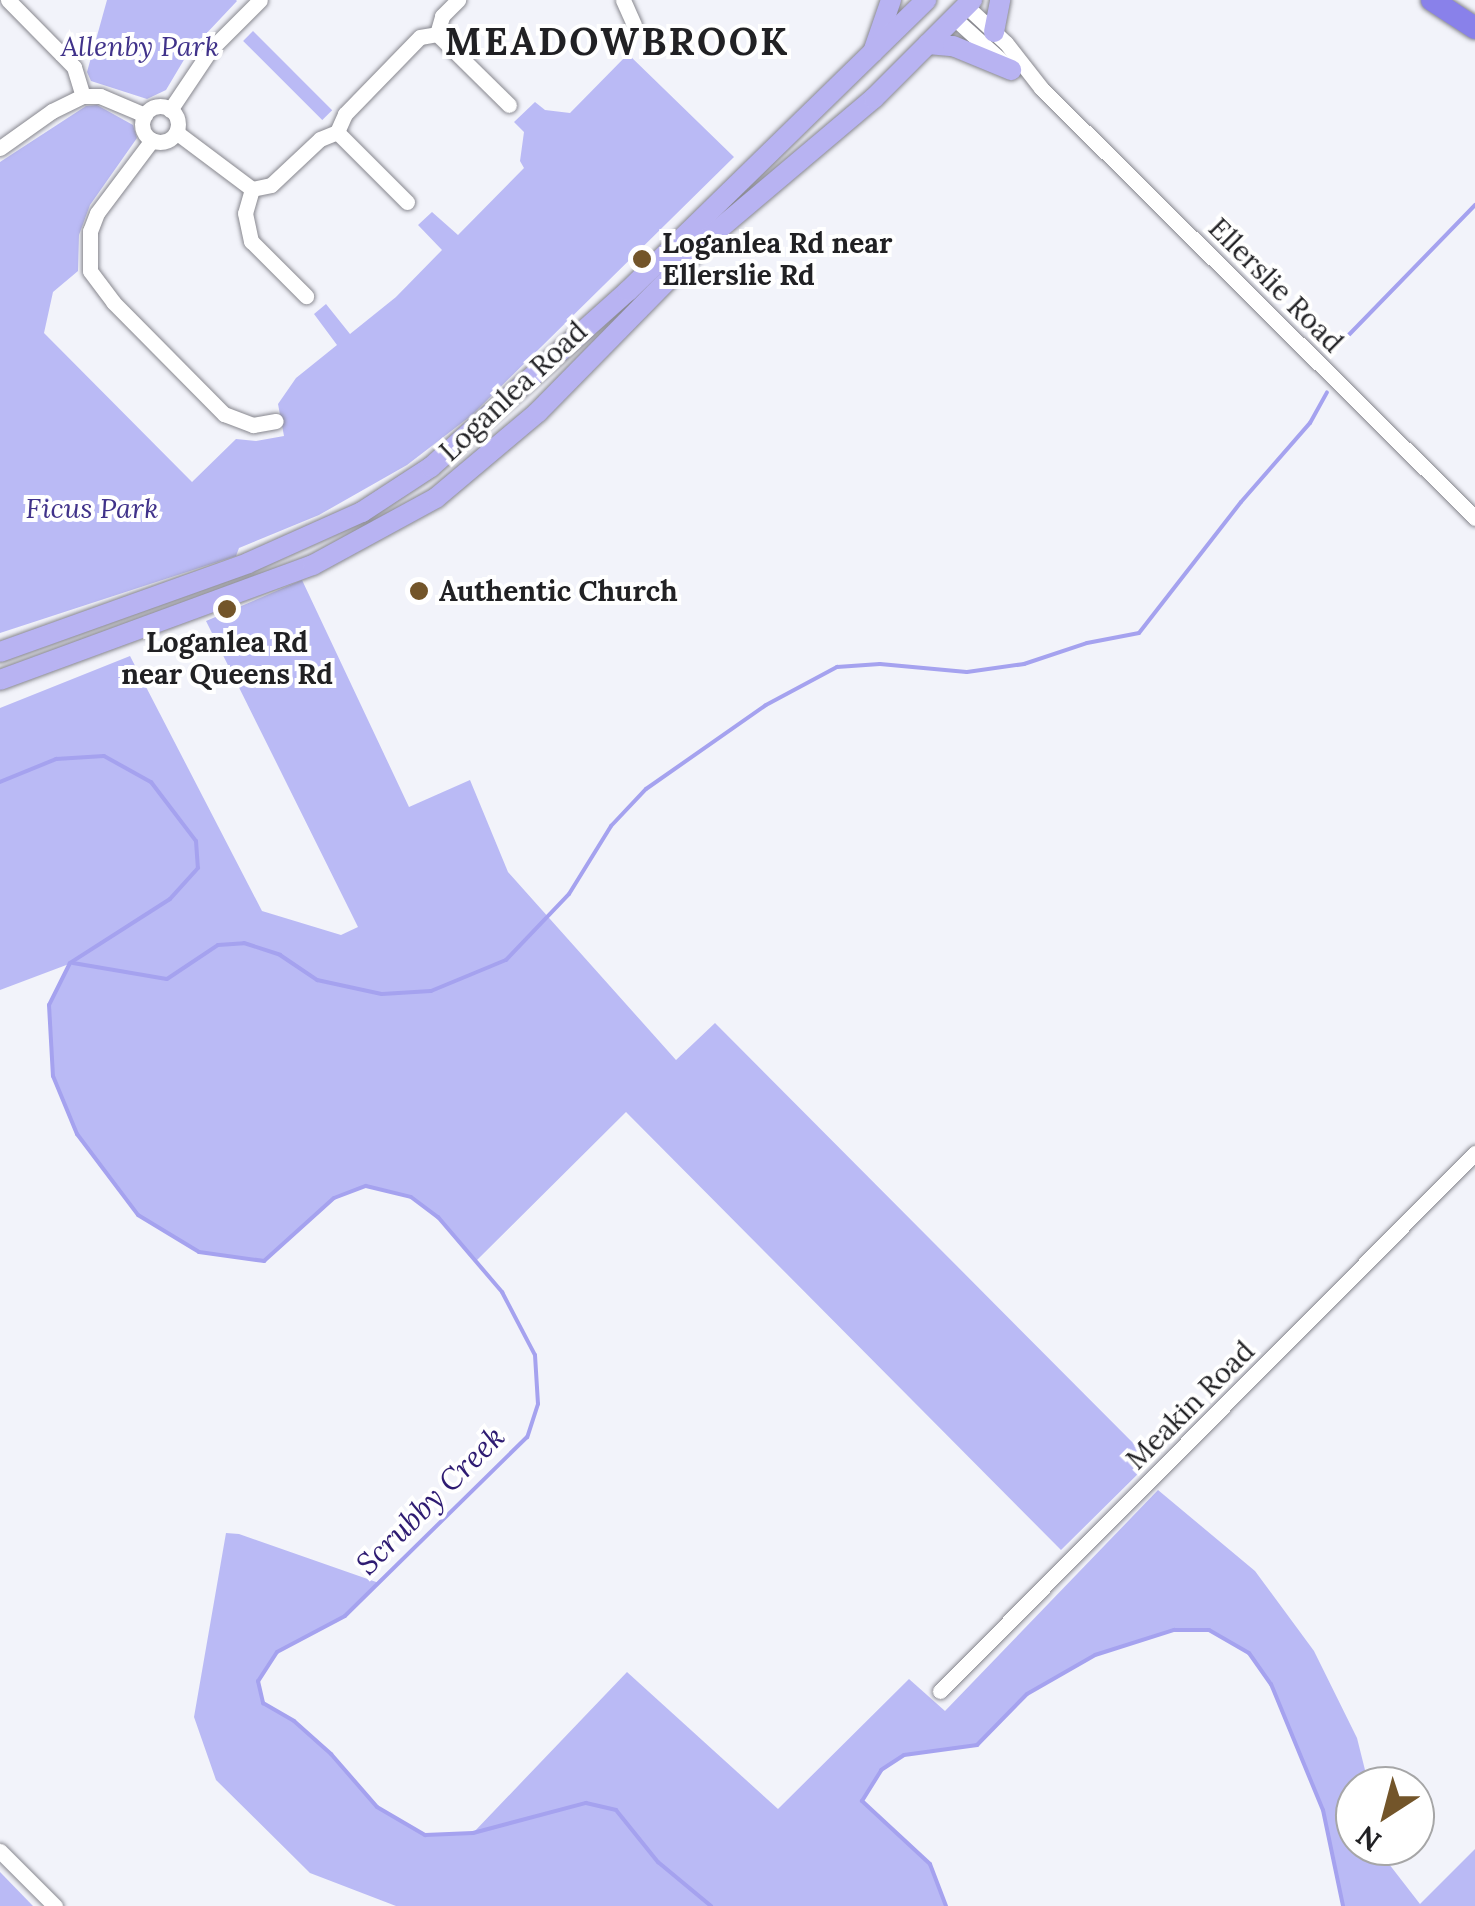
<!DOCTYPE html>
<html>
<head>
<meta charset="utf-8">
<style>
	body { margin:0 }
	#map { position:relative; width:1475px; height:1906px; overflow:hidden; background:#f2f3fa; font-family:Lora,serif }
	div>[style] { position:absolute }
	.green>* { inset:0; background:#babaf5; transform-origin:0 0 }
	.stream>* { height:4px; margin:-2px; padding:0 2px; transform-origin:2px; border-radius:2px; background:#a5a2ef }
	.roads { filter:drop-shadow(0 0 2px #87878e) drop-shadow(0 0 2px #87878e) }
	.minor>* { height:15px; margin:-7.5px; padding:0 7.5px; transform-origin:7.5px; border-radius:7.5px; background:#fff }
	.minor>.ring { margin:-7.5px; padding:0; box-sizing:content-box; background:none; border:15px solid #fff; border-radius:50% }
	.major>* { height:20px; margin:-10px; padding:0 10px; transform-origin:10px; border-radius:10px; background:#b8b3f2 }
	.highway>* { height:22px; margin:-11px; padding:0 11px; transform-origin:11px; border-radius:11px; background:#8981ea }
	.dots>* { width:28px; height:28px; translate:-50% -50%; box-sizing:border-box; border:5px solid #fff; border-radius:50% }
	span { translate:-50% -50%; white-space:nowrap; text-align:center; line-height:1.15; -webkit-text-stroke:8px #fff; paint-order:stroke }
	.park-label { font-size:28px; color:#40328a; font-style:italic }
	.poi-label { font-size:28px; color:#212124; font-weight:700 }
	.left { translate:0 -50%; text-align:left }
	.street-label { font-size:28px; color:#212124 }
	.water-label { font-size:30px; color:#2e1b72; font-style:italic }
	.district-label { font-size:38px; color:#212124; font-weight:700; letter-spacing:2.5px }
	.north { position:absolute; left:1335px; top:1766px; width:100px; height:100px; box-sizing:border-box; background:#fff; border:2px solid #a6a6a7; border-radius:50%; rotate:216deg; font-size:28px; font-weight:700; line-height:40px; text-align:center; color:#212124 }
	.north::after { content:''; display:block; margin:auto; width:35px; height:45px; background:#73552a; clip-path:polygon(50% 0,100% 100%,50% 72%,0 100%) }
</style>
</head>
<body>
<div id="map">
	<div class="green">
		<i style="clip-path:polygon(107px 0,236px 0,237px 1px,188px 53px,166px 90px,147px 99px,91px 81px,87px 72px)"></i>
		<i style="left:253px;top:31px;width:112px;height:14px;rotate:45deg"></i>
		<i style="clip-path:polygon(628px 54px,734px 157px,472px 415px,407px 465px,319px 515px,239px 548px,236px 556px,0 633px,0 162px,86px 106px,97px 105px,133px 125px,137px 138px,90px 205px,79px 235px,78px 271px,53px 292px,44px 333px,192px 482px,236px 439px,256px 441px,284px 436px,278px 404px,296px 378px,337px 345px,314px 314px,326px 304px,350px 334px,396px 297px,442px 250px,418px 225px,432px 212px,458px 235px,524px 168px,520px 161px,524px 132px,514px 122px,535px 102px,545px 110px,570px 113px)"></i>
		<i style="clip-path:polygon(302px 580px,409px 807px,470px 780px,508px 872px,676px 1060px,715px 1023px,1151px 1461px,1061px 1550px,626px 1112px,476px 1261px,438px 1217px,411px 1197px,367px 1186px,334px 1198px,264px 1261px,199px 1252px,138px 1215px,77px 1134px,53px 1076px,49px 1005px,69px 964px,0 990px,0 708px,130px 656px,262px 911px,341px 935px,358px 927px,206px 621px)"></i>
		<i style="clip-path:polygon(1158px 1490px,1255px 1571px,1314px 1651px,1357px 1738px,1369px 1786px,1355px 1786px,1355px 1846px,1384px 1846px,1389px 1864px,1420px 1904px,1475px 1849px,1475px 1906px,1343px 1906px,1323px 1810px,1271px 1684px,1249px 1653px,1209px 1630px,1174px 1630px,1095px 1655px,1027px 1694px,977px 1745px,904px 1755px,881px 1770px,862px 1802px,930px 1864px,946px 1906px,396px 1906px,310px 1873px,216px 1780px,194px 1717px,226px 1533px,239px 1534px,379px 1583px,345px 1616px,277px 1652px,258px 1681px,263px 1703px,294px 1721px,331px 1754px,377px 1807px,425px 1834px,473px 1833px,627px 1672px,778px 1809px,909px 1679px,945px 1711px)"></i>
		<i style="clip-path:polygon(0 1872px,33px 1906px,0 1906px)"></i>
	</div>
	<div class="stream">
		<i style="left:1338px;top:346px;width:197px;rotate:-45.8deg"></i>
		<i style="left:0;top:782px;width:61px;rotate:-22.3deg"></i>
		<i style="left:56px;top:759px;width:48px;rotate:-3.6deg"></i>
		<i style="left:104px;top:756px;width:54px;rotate:29deg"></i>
		<i style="left:151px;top:782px;width:74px;rotate:52.7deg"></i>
		<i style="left:196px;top:841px;width:27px;rotate:86deg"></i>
		<i style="left:198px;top:868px;width:42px;rotate:132.1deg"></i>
		<i style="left:170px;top:899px;width:119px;rotate:147.4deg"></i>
		<i style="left:70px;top:963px;width:47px;rotate:116.6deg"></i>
		<i style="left:49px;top:1005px;width:71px;rotate:86.8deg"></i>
		<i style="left:53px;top:1076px;width:63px;rotate:67.5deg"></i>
		<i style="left:77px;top:1134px;width:101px;rotate:53deg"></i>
		<i style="left:138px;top:1215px;width:71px;rotate:31.2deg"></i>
		<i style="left:199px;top:1252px;width:66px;rotate:7.9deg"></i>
		<i style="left:264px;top:1261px;width:94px;rotate:-42deg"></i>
		<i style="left:334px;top:1198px;width:34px;rotate:-21deg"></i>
		<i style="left:366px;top:1186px;width:46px;rotate:13.7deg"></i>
		<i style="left:411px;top:1197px;width:34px;rotate:37deg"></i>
		<i style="left:438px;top:1217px;width:99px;rotate:49.5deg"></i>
		<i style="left:502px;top:1292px;width:71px;rotate:62.4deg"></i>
		<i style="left:535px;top:1355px;width:49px;rotate:86.5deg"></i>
		<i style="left:538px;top:1404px;width:35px;rotate:108deg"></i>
		<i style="left:527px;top:1437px;width:255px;rotate:135.5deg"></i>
		<i style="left:345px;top:1616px;width:77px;rotate:152.1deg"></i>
		<i style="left:277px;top:1652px;width:35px;rotate:123deg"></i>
		<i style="left:258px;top:1681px;width:23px;rotate:77deg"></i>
		<i style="left:263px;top:1703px;width:36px;rotate:30deg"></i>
		<i style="left:294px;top:1721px;width:50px;rotate:41.7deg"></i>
		<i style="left:331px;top:1754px;width:70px;rotate:49deg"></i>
		<i style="left:377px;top:1807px;width:56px;rotate:30.3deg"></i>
		<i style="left:425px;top:1835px;width:48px;rotate:-2.4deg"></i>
		<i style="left:473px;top:1833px;width:117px;rotate:-14.9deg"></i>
		<i style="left:586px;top:1803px;width:31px;rotate:13deg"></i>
		<i style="left:616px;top:1810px;width:67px;rotate:51.1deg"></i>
		<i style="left:658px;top:1862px;width:69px;rotate:39.7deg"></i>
		<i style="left:73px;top:963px;width:95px;rotate:9.7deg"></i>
		<i style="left:167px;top:979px;width:61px;rotate:-33.7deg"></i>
		<i style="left:218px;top:945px;width:26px;rotate:-4deg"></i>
		<i style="left:244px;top:943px;width:38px;rotate:18deg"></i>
		<i style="left:280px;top:955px;width:45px;rotate:34deg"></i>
		<i style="left:317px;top:980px;width:66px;rotate:12.2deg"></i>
		<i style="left:382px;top:994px;width:49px;rotate:-3.5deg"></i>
		<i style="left:431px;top:991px;width:81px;rotate:-22.5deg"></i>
		<i style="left:506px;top:960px;width:91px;rotate:-46.3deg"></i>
		<i style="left:569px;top:894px;width:80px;rotate:-58.3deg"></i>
		<i style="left:611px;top:826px;width:51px;rotate:-46.6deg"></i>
		<i style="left:646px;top:789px;width:146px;rotate:-35deg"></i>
		<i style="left:766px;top:705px;width:81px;rotate:-28.2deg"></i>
		<i style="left:837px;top:667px;width:43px;rotate:-4deg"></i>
		<i style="left:880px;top:664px;width:87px;rotate:5.3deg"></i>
		<i style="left:967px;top:672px;width:58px;rotate:-8deg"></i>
		<i style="left:1024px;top:664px;width:66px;rotate:-18.4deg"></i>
		<i style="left:1087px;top:643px;width:53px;rotate:-10.9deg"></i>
		<i style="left:1139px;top:633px;width:166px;rotate:-52.1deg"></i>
		<i style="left:1241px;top:502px;width:105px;rotate:-48.9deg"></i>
		<i style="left:1310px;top:423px;width:35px;rotate:-61deg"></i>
		<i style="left:946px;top:1906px;width:45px;rotate:-110.9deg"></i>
		<i style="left:930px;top:1864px;width:93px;rotate:-137.2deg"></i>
		<i style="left:862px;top:1801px;width:36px;rotate:-58deg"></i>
		<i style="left:881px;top:1770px;width:27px;rotate:-33deg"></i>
		<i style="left:904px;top:1755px;width:74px;rotate:-7.8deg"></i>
		<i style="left:977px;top:1745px;width:71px;rotate:-45.6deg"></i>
		<i style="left:1027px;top:1694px;width:78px;rotate:-29.8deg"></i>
		<i style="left:1095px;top:1655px;width:83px;rotate:-17.6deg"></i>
		<i style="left:1174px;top:1630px;width:35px"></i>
		<i style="left:1209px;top:1630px;width:46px;rotate:29.9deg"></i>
		<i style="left:1249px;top:1653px;width:38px;rotate:55deg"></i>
		<i style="left:1271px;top:1684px;width:136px;rotate:67.6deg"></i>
		<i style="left:1323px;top:1810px;width:98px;rotate:78.2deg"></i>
	</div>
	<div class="roads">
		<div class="minor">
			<i style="left:8px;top:0;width:94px;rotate:45.4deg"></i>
			<i style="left:74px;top:67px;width:30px;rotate:73deg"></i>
			<i style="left:623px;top:0;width:27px;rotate:66deg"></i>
			<i style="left:966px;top:6px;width:54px;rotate:42.8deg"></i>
			<i style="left:1006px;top:43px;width:57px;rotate:52.1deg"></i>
			<i style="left:1041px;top:88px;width:611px;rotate:44.73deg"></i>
			<i style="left:954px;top:18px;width:69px;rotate:42deg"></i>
			<i style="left:437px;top:34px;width:101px;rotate:44.6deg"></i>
			<i class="ring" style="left:142px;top:106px;width:21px;height:21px"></i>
			<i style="left:170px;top:110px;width:73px;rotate:-56.1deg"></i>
			<i style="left:211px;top:49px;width:69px;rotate:-45deg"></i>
			<i style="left:176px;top:132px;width:95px;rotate:36.9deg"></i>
			<i style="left:252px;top:189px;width:19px;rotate:-12deg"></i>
			<i style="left:271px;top:185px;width:67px;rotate:-43.2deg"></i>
			<i style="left:320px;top:139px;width:18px;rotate:-22deg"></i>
			<i style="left:337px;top:132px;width:20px;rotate:-66deg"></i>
			<i style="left:345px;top:114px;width:107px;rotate:-45.8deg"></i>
			<i style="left:420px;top:37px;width:17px;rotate:-10deg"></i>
			<i style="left:437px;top:34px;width:19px;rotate:-74deg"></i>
			<i style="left:442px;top:16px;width:23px;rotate:-45deg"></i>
			<i style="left:337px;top:132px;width:99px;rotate:45deg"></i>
			<i style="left:152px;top:140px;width:91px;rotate:127deg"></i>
			<i style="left:97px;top:213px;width:19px;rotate:111deg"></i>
			<i style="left:90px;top:231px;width:40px;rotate:90deg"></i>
			<i style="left:90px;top:271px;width:39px;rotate:53deg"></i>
			<i style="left:113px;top:302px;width:158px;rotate:45.3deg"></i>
			<i style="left:224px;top:414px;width:31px;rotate:21deg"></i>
			<i style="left:253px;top:425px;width:23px;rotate:-10deg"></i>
			<i style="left:0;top:148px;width:64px;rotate:-35.4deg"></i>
			<i style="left:52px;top:111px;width:34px;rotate:-26deg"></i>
			<i style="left:83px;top:96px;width:17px"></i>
			<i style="left:100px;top:96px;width:49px;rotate:22.9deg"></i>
			<i style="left:252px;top:189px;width:25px;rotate:106deg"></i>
			<i style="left:245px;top:213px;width:29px;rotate:78deg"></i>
			<i style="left:251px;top:241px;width:78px;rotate:45deg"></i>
			<i style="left:940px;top:1691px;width:759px;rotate:-45.16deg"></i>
			<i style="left:0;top:1851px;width:78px;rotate:45deg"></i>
		</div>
		<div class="major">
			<i style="left:994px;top:32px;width:33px;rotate:-79deg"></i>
			<i style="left:928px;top:44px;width:25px;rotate:5deg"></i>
			<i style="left:953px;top:46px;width:63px;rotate:22.5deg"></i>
			<i style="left:873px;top:52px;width:55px;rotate:-70.9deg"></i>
			<i style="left:0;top:652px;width:263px;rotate:-19.7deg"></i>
			<i style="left:248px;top:563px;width:125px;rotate:-24.1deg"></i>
			<i style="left:362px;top:512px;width:82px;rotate:-33.1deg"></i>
			<i style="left:431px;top:467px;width:264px;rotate:-41.8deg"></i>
			<i style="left:628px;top:291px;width:417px;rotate:-44.3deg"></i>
			<i style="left:0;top:680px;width:333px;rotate:-20.2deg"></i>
			<i style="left:313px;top:565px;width:140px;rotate:-28.6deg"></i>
			<i style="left:436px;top:498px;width:133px;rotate:-40.1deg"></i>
			<i style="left:538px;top:412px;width:248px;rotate:-45.5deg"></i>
			<i style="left:712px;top:235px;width:212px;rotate:-40.2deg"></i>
			<i style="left:874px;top:98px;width:139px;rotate:-45deg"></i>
		</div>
		<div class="highway">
			<i style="left:1432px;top:0;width:51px;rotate:33.1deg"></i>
		</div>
	</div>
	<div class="dots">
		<i style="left:642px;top:259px;background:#73552a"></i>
		<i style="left:419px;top:591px;background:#73552a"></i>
		<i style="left:227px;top:609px;background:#73552a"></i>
	</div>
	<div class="park-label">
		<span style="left:140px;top:46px">Allenby Park</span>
		<span style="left:92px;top:508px">Ficus Park</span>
	</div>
	<div class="poi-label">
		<span class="left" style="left:662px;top:259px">Loganlea Rd near<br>Ellerslie Rd</span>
		<span class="left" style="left:439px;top:591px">Authentic Church</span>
		<span style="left:227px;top:658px">Loganlea Rd<br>near Queens Rd</span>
	</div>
	<div class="street-label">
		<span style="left:1276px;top:285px;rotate:45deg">Ellerslie Road</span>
		<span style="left:513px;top:391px;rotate:-43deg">Loganlea Road</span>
		<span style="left:1190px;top:1405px;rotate:-45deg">Meakin Road</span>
	</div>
	<div class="water-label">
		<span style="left:430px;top:1500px;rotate:-45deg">Scrubby Creek</span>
	</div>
	<div class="district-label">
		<span style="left:617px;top:42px">MEADOWBROOK</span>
	</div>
	<div class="north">N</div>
</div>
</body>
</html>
